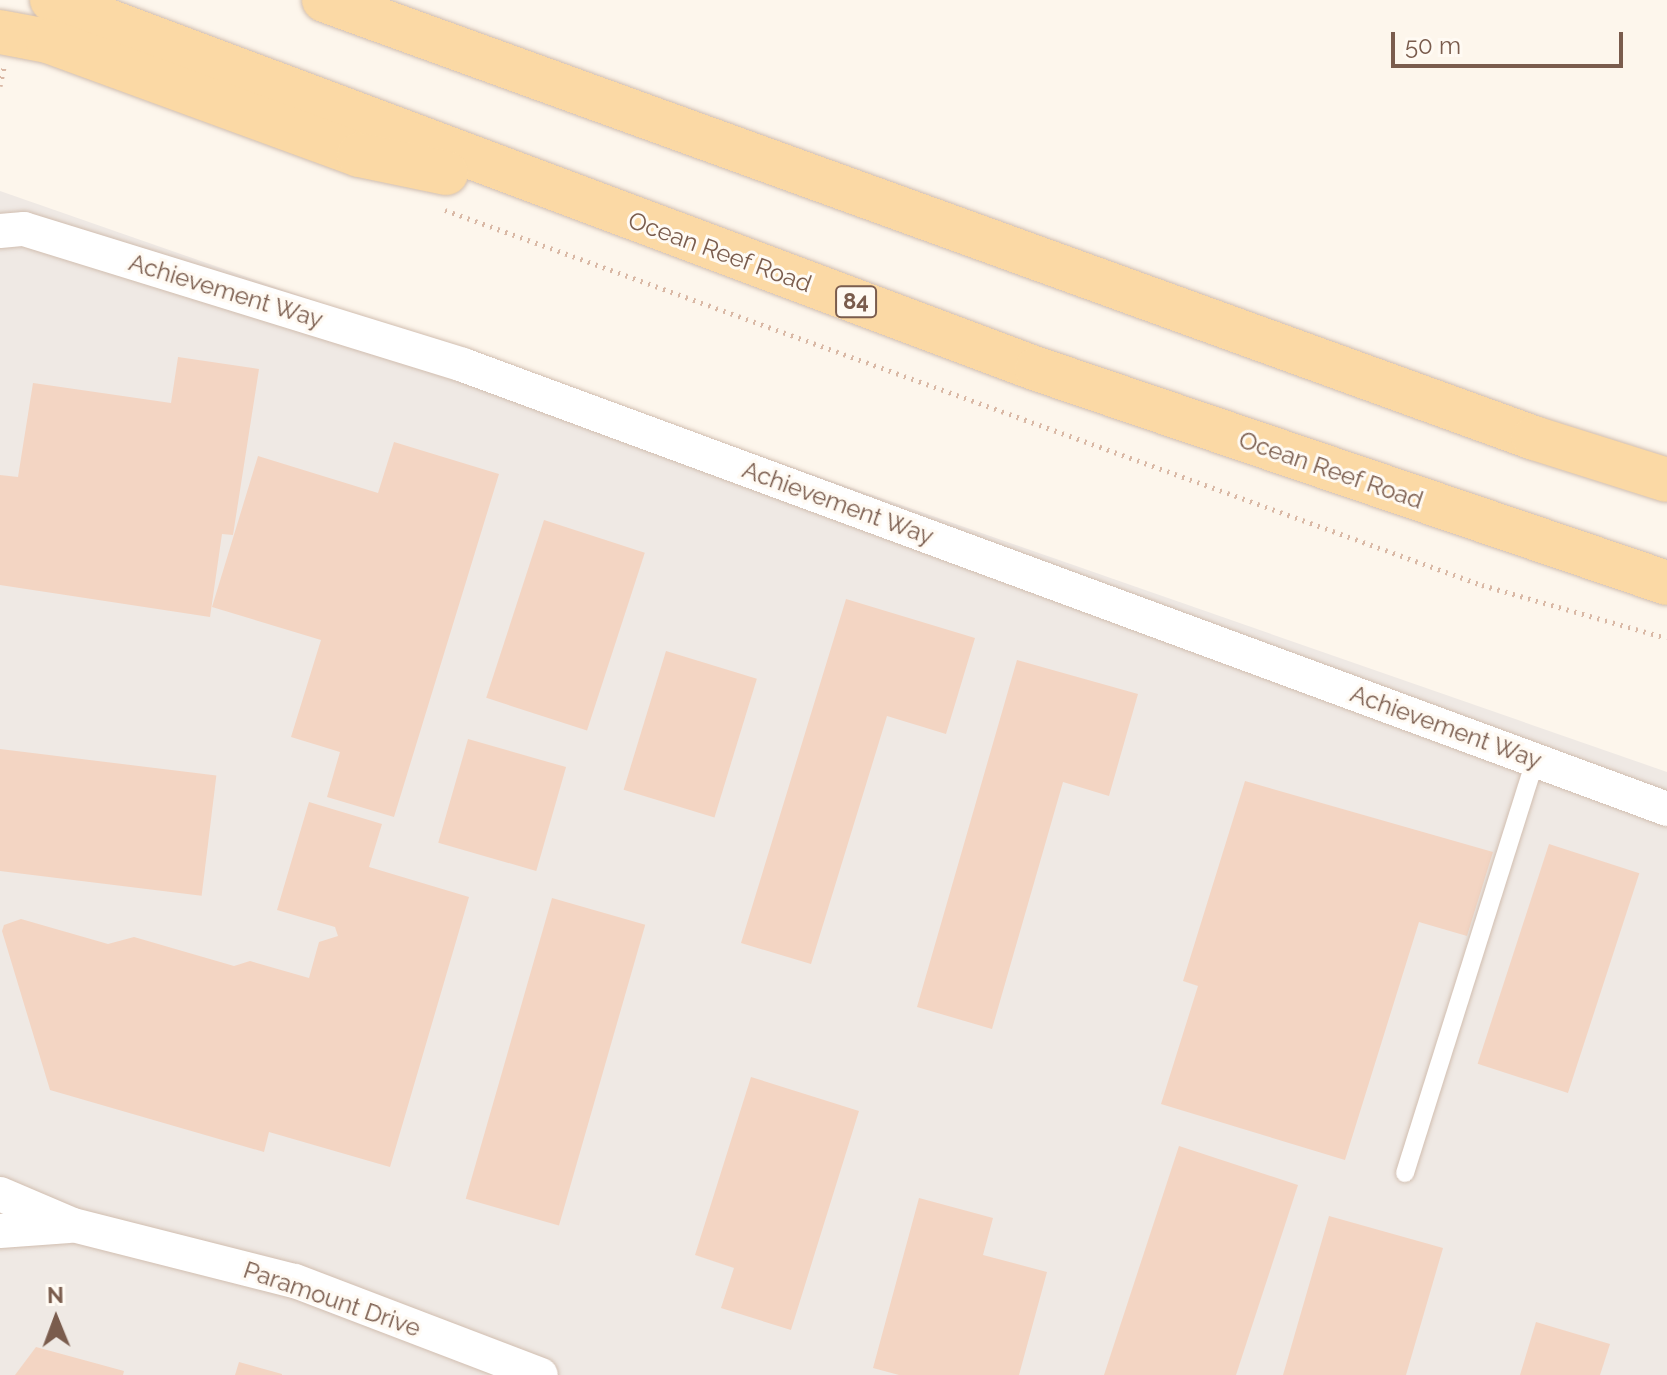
<!DOCTYPE html>
<html>
<head>
<meta charset="utf-8">
<style>
	body { margin:0 }
	#map { position:relative; width:1667px; height:1375px; overflow:hidden; background:#fdf6ec; font-family:Raleway,sans-serif }
	div>[style] { position:absolute }
	.industrial>* { inset:0; background:#efe9e4 }
	.building>* { inset:0; background:#f3d5c3; transform-origin:0 0 }
	.path>* { height:5px; margin-top:-2.5px; transform-origin:0; background:repeating-linear-gradient(90deg,#d9b8a5 0 2px,transparent 0 8px) }
	.roads { filter:drop-shadow(0 0 2px #d1beb0) drop-shadow(0 0 2px #d1beb0) }
	.lane>* { height:18px; margin:-9px; padding:0 9px; transform-origin:9px; border-radius:9px; background:#fff }
	.street>* { height:34px; margin:-17px; padding:0 17px; transform-origin:17px; border-radius:17px; background:#fff }
	.primary>* { height:44px; margin:-22px; padding:0 22px; transform-origin:22px; border-radius:22px; background:#fbd9a5 }
	span { translate:-50% -50%; white-space:nowrap; text-align:center; line-height:1.15; -webkit-text-stroke:6px #fffaf3; paint-order:stroke }
	.shield-label span { padding:2px 6px; background:#fffaf3; border:2px solid; border-radius:6px; -webkit-text-stroke-width:0 }
	.shield-label { font-size:22px; color:#7a5c4d; font-weight:700 }
	.street-label { font-size:24px; color:#7a5c4d }
	.north { position:absolute; left:16px; top:1279px; width:80px; height:80px; -webkit-text-stroke:6px #fffaf3; paint-order:stroke; rotate:359deg; font-size:22px; font-weight:700; line-height:32px; text-align:center; color:#7a5c4d }
	.north::after { content:''; display:block; margin:auto; width:28px; height:36px; background:#7a5c4d; clip-path:polygon(50% 0,100% 100%,50% 72%,0 100%) }
	.scale { position:absolute; left:1391px; top:32px; width:232px; height:36px; box-sizing:border-box; border:4px solid #7a5c4d; border-top:0; padding-left:10px; font-size:24px; line-height:28px; white-space:nowrap; color:#7a5c4d; -webkit-text-stroke:6px #fffaf3; paint-order:stroke }
</style>
</head>
<body>
<div id="map">
	<div class="industrial">
		<i style="clip-path:polygon(0 191px,1667px 772px,1667px 1375px,0 1375px)"></i>
	</div>
	<div class="building">
		<i style="clip-path:polygon(178px 357px,259px 369px,233px 535px,222px 534px,210px 617px,0 585px,0 475px,18px 477px,33px 383px,171px 403px)"></i>
		<i style="clip-path:polygon(394px 442px,499px 474px,394px 817px,327px 797px,340px 752px,291px 737px,321px 640px,212px 607px,258px 456px,378px 493px)"></i>
		<i style="left:544px;top:520px;width:106px;height:187px;rotate:18deg"></i>
		<i style="clip-path:polygon(846px 599px,975px 638px,946px 734px,887px 716px,811px 964px,741px 943px)"></i>
		<i style="left:666px;top:651px;width:95px;height:145px;rotate:17deg"></i>
		<i style="clip-path:polygon(1017px 660px,1138px 694px,1109px 796px,1063px 782px,992px 1029px,917px 1007px)"></i>
		<i style="left:468px;top:739px;width:102px;height:108px;rotate:16deg"></i>
		<i style="left:0;top:749px;width:218px;height:121px;rotate:7deg"></i>
		<i style="clip-path:polygon(1245px 781px,1493px 852px,1467px 936px,1419px 922px,1345px 1160px,1161px 1104px,1198px 986px,1183px 981px)"></i>
		<i style="clip-path:polygon(309px 802px,382px 824px,369px 867px,469px 897px,390px 1167px,269px 1132px,264px 1152px,50px 1090px,2px 931px,4px 925px,21px 919px,108px 944px,134px 937px,234px 966px,250px 961px,309px 978px,319px 942px,338px 936px,335px 927px,277px 910px)"></i>
		<i style="left:1549px;top:844px;width:95px;height:231px;rotate:18deg"></i>
		<i style="left:552px;top:898px;width:97px;height:313px;rotate:16deg"></i>
		<i style="clip-path:polygon(751px 1077px,859px 1111px,791px 1330px,721px 1308px,734px 1268px,695px 1255px)"></i>
		<i style="clip-path:polygon(1179px 1146px,1298px 1185px,1236px 1375px,1104px 1375px)"></i>
		<i style="clip-path:polygon(919px 1198px,993px 1218px,983px 1255px,1047px 1272px,1019px 1375px,899px 1375px,873px 1368px)"></i>
		<i style="clip-path:polygon(1329px 1216px,1443px 1248px,1406px 1375px,1283px 1375px)"></i>
		<i style="clip-path:polygon(1536px 1322px,1610px 1344px,1600px 1375px,1520px 1375px)"></i>
		<i style="clip-path:polygon(36px 1347px,124px 1371px,123px 1375px,15px 1375px)"></i>
		<i style="clip-path:polygon(239px 1362px,282px 1374px,282px 1375px,235px 1375px)"></i>
	</div>
	<div class="path">
		<i style="left:0;top:86px;width:19px;rotate:-78deg"></i>
		<i style="left:445px;top:210px;width:1103px;rotate:19.88deg"></i>
		<i style="left:1482px;top:585px;width:192px;rotate:16deg"></i>
	</div>
	<div class="roads">
		<div class="lane">
			<i style="left:1405px;top:1173px;width:433px;rotate:-72.5deg"></i>
		</div>
		<div class="street">
			<i style="left:0;top:231px;width:24px;rotate:-5deg"></i>
			<i style="left:24px;top:229px;width:460px;rotate:17.2deg"></i>
			<i style="left:463px;top:365px;width:1283px;rotate:20.24deg"></i>
			<i style="left:0;top:1194px;width:79px;rotate:23deg"></i>
			<i style="left:73px;top:1225px;width:229px;rotate:14.2deg"></i>
			<i style="left:295px;top:1281px;width:263px;rotate:20.9deg"></i>
			<i style="left:0;top:1231px;width:69px;rotate:-4.1deg"></i>
		</div>
		<div class="primary">
			<i style="left:52px;top:0;width:1052px;rotate:20.54deg"></i>
			<i style="left:1037px;top:369px;width:665px;rotate:18.76deg"></i>
			<i style="left:324px;top:0;width:1287px;rotate:19.9deg"></i>
			<i style="left:1534px;top:438px;width:139px;rotate:17.5deg"></i>
			<i style="left:0;top:32px;width:49px;rotate:10.6deg"></i>
			<i style="left:48px;top:41px;width:331px;rotate:20.1deg"></i>
			<i style="left:359px;top:155px;width:89px;rotate:11.7deg"></i>
		</div>
	</div>
	<div class="shield-label">
		<span style="left:856px;top:302px">84</span>
	</div>
	<div class="street-label">
		<span style="left:720px;top:252px;rotate:20deg">Ocean Reef Road</span>
		<span style="left:226px;top:291px;rotate:17deg">Achievement Way</span>
		<span style="left:1331px;top:470px;rotate:19deg">Ocean Reef Road</span>
		<span style="left:838px;top:503px;rotate:20deg">Achievement Way</span>
		<span style="left:1446px;top:727px;rotate:20deg">Achievement Way</span>
		<span style="left:332px;top:1299px;rotate:19deg">Paramount Drive</span>
	</div>
	<div class="north">N</div>
	<div class="scale">50 m</div>
</div>
</body>
</html>
